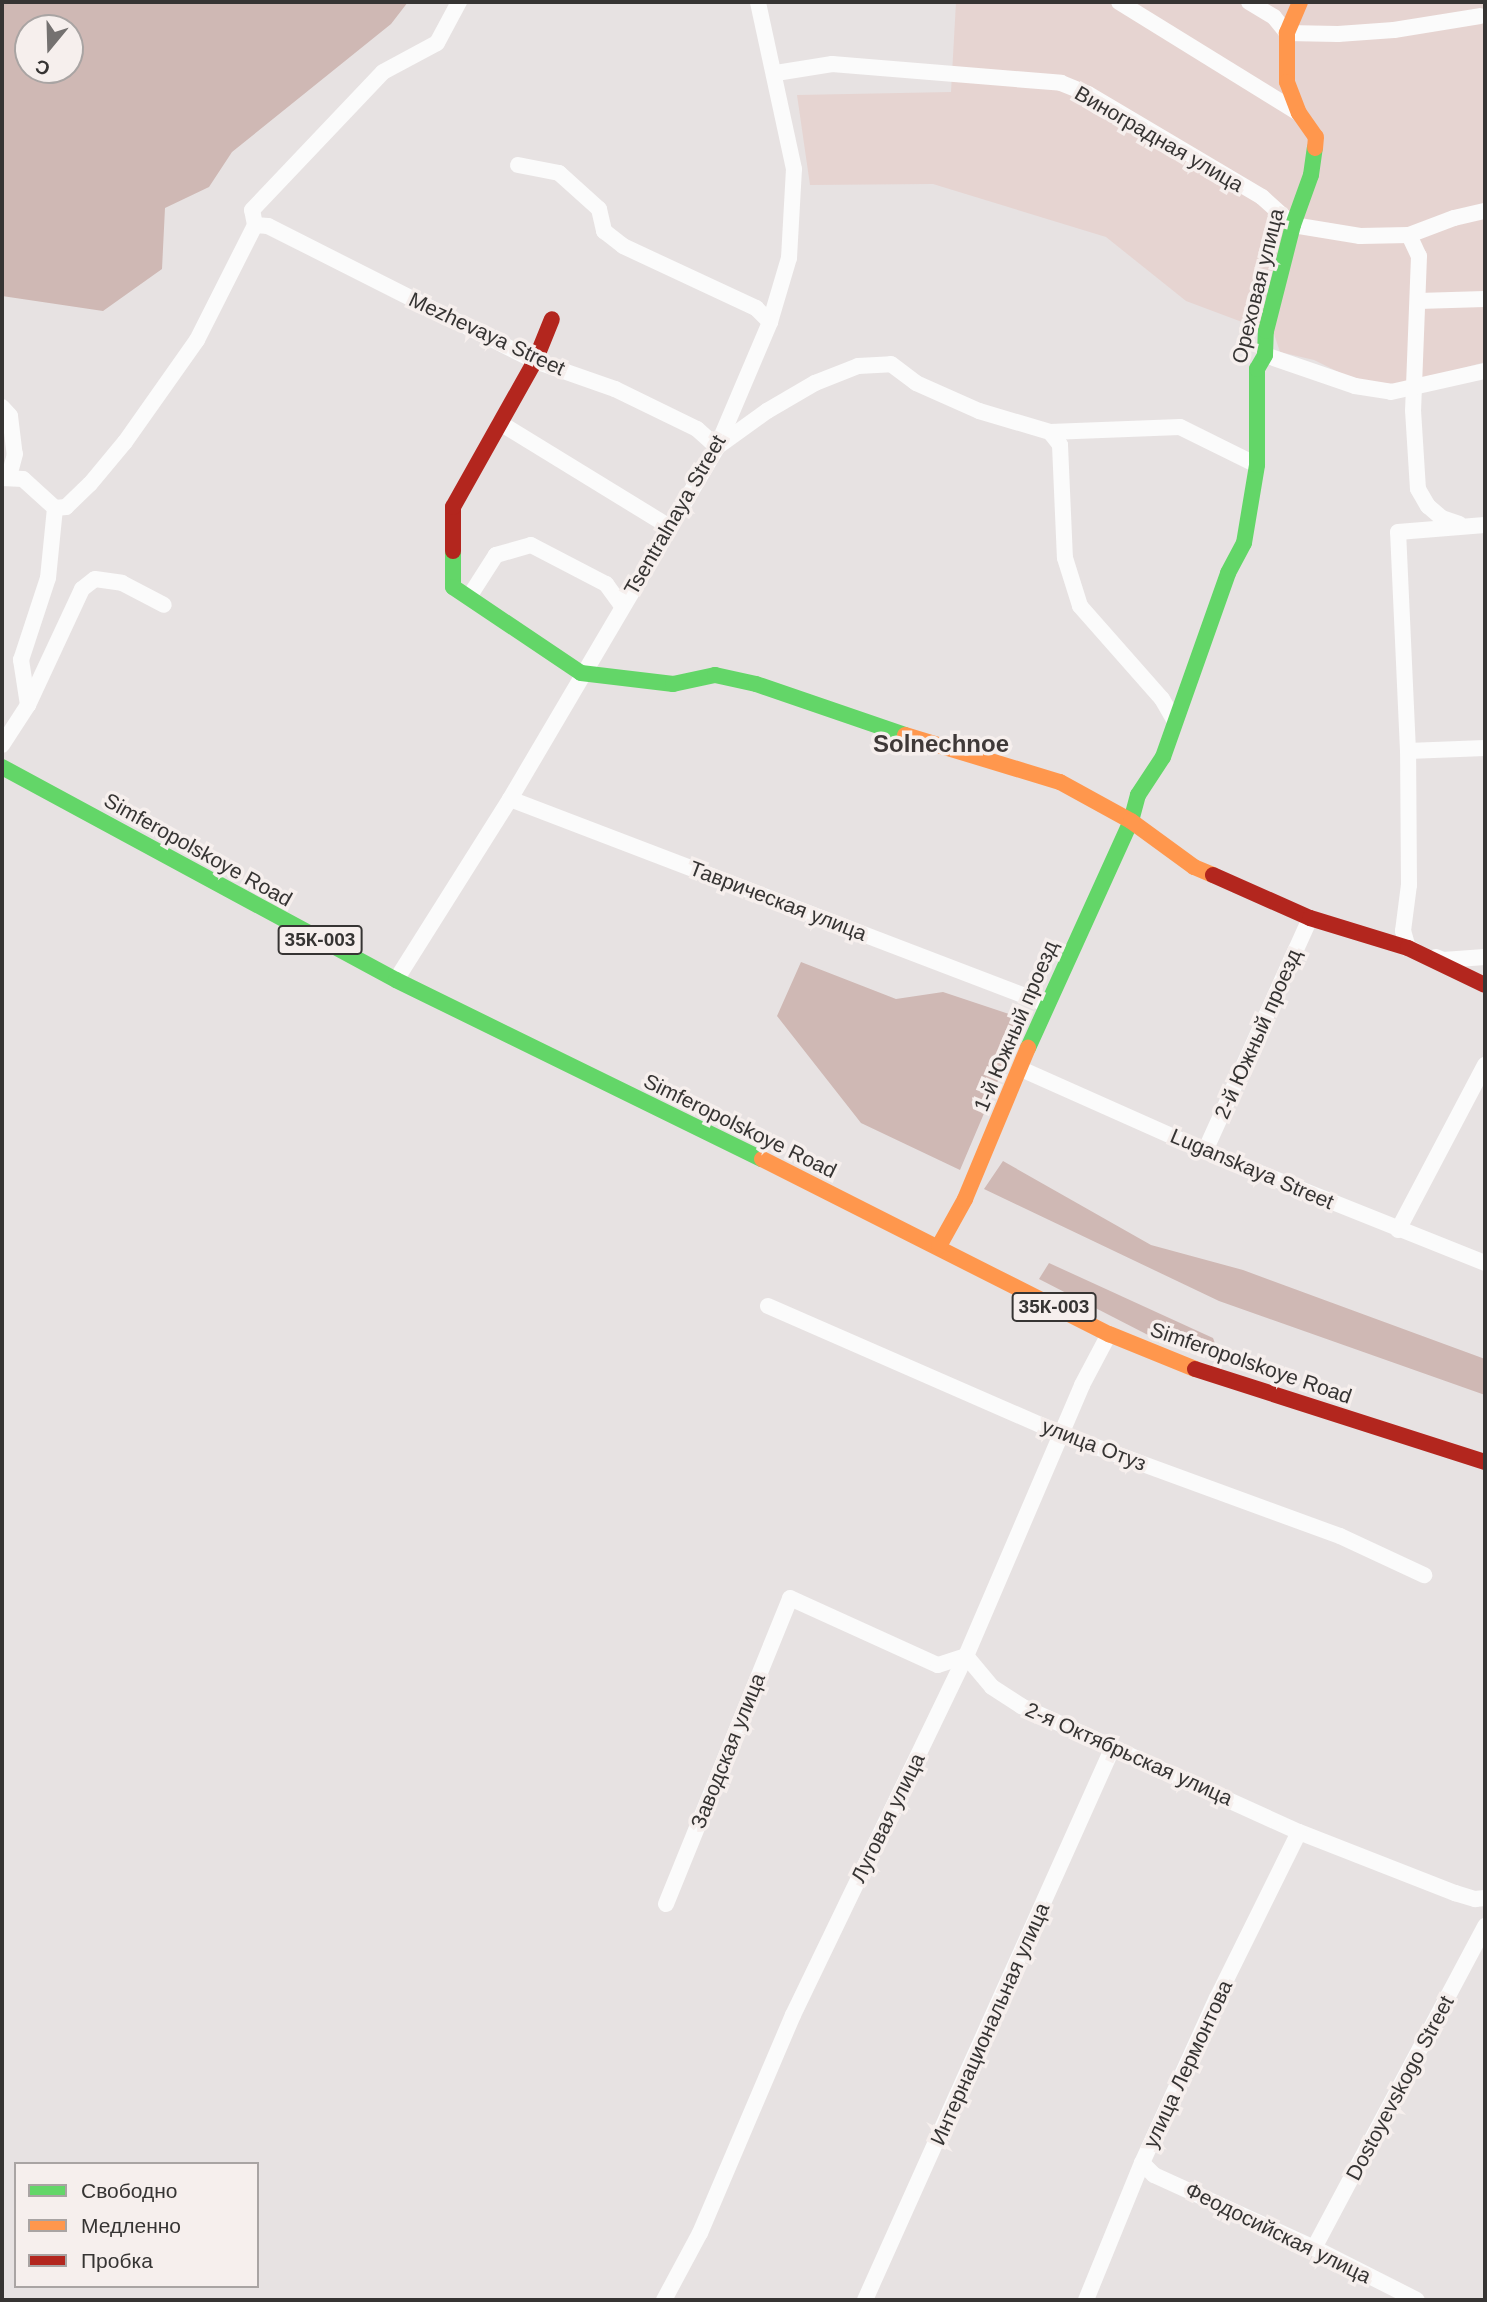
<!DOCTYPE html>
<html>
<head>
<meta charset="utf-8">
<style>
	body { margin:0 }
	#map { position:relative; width:1487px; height:2302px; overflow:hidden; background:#e7e2e2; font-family:Arial,sans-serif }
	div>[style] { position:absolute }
	.green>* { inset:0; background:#e6d4d1 }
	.forest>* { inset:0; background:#cfb8b4 }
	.street>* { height:16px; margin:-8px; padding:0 8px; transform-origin:8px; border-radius:8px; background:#fbfbfb }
	.fast>* { height:16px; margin:-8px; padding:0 8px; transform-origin:8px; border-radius:8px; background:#63d668 }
	.slow>* { height:16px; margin:-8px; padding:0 8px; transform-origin:8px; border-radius:8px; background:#ff974d }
	.jam>* { height:16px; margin:-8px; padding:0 8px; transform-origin:8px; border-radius:8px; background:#b3261e }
	span { translate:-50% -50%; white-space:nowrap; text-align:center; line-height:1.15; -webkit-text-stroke:7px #f6efed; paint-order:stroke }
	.shield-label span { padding:2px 5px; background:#f6efed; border:2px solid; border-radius:5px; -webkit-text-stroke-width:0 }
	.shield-label { font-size:19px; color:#363433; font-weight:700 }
	.street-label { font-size:21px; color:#363433 }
	.quarter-label { font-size:24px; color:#3f3938; font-weight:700 }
	.frame { position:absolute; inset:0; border:4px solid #363433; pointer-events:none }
	.legend { position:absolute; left:14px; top:2162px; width:245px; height:126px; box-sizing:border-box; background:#f6efed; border:2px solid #a9a4a3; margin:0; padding:9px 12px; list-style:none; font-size:21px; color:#363433 }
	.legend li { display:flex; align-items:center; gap:14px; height:35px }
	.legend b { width:35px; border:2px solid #a9a4a3 }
	.north { position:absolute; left:14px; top:14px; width:70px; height:70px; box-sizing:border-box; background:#f6efed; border:2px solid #a9a4a3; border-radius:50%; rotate:199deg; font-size:19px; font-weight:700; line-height:28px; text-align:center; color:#363433 }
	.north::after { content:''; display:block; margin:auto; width:24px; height:32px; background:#747170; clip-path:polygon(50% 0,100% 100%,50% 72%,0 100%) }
</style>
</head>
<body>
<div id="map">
	<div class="green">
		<i style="clip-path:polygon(956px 2px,1485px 2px,1485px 362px,1405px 384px,1361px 383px,1314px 360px,1280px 352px,1274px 334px,1186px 301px,1106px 237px,933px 184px,810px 185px,797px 95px,951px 92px)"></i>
	</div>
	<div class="forest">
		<i style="clip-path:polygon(evenodd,2px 2px,408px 2px,391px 24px,232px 152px,209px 187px,165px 208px,162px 269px,103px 311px,2px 296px,2px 2px,28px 28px,70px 28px,70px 70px,28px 70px,28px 28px)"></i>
		<i style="clip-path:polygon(801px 962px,896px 999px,943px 992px,1024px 1019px,960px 1170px,861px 1123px,777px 1016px)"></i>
		<i style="clip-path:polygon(1003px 1161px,1151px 1245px,1243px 1270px,1485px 1359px,1485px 1395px,1219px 1301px,984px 1189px)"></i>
		<i style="clip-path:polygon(1049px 1263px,1213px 1338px,1221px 1360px,1148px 1335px,1039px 1279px)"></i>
	</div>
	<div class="street">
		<i style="left:1119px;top:2px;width:211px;rotate:31.7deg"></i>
		<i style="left:1249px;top:2px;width:29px;rotate:31deg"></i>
		<i style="left:1274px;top:17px;width:21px;rotate:51deg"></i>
		<i style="left:1287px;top:33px;width:51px;rotate:1.1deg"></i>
		<i style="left:1338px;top:34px;width:56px;rotate:-4.1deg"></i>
		<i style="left:1394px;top:30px;width:87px;rotate:-9.2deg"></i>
		<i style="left:776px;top:73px;width:57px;rotate:-9.1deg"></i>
		<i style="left:832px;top:64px;width:230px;rotate:4.7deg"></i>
		<i style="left:1061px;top:83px;width:29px;rotate:22deg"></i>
		<i style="left:1088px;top:94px;width:202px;rotate:30.6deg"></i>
		<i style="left:1262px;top:197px;width:42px;rotate:42.1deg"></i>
		<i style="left:1293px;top:225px;width:68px;rotate:9.3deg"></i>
		<i style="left:1360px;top:236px;width:49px;rotate:-1.2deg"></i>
		<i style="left:1409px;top:235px;width:48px;rotate:-20.7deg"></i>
		<i style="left:1454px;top:218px;width:32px;rotate:-13deg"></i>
		<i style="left:518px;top:165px;width:42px;rotate:11deg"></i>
		<i style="left:559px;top:173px;width:54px;rotate:42deg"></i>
		<i style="left:599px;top:209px;width:23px;rotate:77deg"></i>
		<i style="left:604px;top:231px;width:24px;rotate:38deg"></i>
		<i style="left:623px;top:246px;width:147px;rotate:25deg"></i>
		<i style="left:756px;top:308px;width:20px;rotate:45deg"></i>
		<i style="left:255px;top:225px;width:13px;rotate:4deg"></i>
		<i style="left:268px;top:226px;width:299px;rotate:26.8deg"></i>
		<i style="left:535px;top:361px;width:85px;rotate:19.3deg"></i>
		<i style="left:615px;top:389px;width:91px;rotate:26deg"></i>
		<i style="left:697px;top:429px;width:27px;rotate:42deg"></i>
		<i style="left:717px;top:447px;width:62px;rotate:-35.8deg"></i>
		<i style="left:767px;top:411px;width:56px;rotate:-30.3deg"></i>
		<i style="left:815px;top:383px;width:46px;rotate:-21.6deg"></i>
		<i style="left:858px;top:366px;width:33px;rotate:-3deg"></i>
		<i style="left:891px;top:364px;width:31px;rotate:37deg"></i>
		<i style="left:916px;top:383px;width:69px;rotate:24deg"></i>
		<i style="left:979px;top:411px;width:74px;rotate:16.5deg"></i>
		<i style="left:1050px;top:432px;width:130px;rotate:-2.2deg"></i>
		<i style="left:1180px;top:427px;width:86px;rotate:26.3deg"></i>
		<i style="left:1409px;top:235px;width:23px;rotate:65deg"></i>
		<i style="left:1419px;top:256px;width:154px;rotate:92.2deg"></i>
		<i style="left:1413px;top:410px;width:79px;rotate:86.4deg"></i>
		<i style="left:1418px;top:489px;width:20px;rotate:60deg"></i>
		<i style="left:1428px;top:506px;width:18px;rotate:41deg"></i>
		<i style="left:1442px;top:518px;width:18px;rotate:19deg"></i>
		<i style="left:1418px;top:301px;width:67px;rotate:-1.7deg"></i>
		<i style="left:1265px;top:355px;width:95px;rotate:19deg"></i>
		<i style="left:1355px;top:386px;width:36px;rotate:9deg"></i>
		<i style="left:1391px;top:392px;width:96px;rotate:-12.6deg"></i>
		<i style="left:2px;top:407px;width:12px;rotate:48deg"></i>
		<i style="left:10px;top:416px;width:38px;rotate:83deg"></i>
		<i style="left:15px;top:454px;width:23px;rotate:105deg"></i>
		<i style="left:500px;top:423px;width:199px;rotate:31.5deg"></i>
		<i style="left:1050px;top:432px;width:16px;rotate:52deg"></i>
		<i style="left:1060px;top:445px;width:113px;rotate:87.5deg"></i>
		<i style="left:1065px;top:558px;width:50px;rotate:72.6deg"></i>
		<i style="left:1080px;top:606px;width:124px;rotate:48.6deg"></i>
		<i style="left:1162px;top:699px;width:24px;rotate:60deg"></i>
		<i style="left:2px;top:478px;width:21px;rotate:3deg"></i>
		<i style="left:23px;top:479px;width:43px;rotate:42.2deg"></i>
		<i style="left:469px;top:597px;width:50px;rotate:-57.3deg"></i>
		<i style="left:496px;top:555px;width:36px;rotate:-16deg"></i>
		<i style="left:531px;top:545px;width:85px;rotate:27.5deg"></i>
		<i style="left:606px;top:584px;width:27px;rotate:54deg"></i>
		<i style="left:28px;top:705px;width:128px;rotate:-65deg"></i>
		<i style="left:82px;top:589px;width:16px;rotate:-38deg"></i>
		<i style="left:95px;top:579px;width:27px;rotate:8deg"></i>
		<i style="left:122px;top:583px;width:47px;rotate:27.6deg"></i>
		<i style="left:2px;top:745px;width:48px;rotate:-57deg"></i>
		<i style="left:28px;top:705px;width:46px;rotate:-98.8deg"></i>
		<i style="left:21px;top:660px;width:86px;rotate:-71.8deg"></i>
		<i style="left:48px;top:578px;width:70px;rotate:-84.3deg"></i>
		<i style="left:55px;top:508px;width:11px;rotate:-5deg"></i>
		<i style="left:66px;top:507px;width:33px;rotate:-44deg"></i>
		<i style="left:90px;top:484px;width:55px;rotate:-50.2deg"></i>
		<i style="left:125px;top:442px;width:125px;rotate:-54.8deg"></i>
		<i style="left:197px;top:340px;width:129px;rotate:-63.2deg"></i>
		<i style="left:255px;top:225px;width:15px;rotate:-101deg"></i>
		<i style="left:252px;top:210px;width:190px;rotate:-46.5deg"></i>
		<i style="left:383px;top:72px;width:61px;rotate:-28.2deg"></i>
		<i style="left:437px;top:43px;width:47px;rotate:-61.8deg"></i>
		<i style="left:1408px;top:751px;width:77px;rotate:-2.2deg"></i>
		<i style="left:510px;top:799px;width:574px;rotate:20.93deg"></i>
		<i style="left:1414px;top:950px;width:6px;rotate:-162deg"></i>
		<i style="left:1408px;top:948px;width:18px;rotate:-106deg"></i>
		<i style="left:1403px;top:931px;width:46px;rotate:-82.6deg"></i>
		<i style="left:1409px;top:885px;width:134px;rotate:-90.4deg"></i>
		<i style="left:1408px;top:751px;width:219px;rotate:-92.6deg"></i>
		<i style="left:1398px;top:532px;width:87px;rotate:-4.6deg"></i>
		<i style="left:1436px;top:957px;width:8px;rotate:23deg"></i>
		<i style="left:1443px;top:960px;width:42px;rotate:-4.1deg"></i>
		<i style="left:396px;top:980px;width:214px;rotate:-57.8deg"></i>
		<i style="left:510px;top:799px;width:408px;rotate:-59.5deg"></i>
		<i style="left:717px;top:447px;width:136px;rotate:-67deg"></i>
		<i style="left:770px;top:322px;width:67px;rotate:-73.5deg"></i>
		<i style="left:789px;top:258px;width:89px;rotate:-86.8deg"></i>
		<i style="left:794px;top:169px;width:171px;rotate:-102.2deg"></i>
		<i style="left:1021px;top:1069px;width:201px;rotate:24deg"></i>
		<i style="left:1205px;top:1151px;width:302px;rotate:21.8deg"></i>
		<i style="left:1205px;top:1151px;width:256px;rotate:-65.7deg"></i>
		<i style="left:1398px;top:1230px;width:187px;rotate:-62.2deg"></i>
		<i style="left:768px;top:1306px;width:320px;rotate:23.6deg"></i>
		<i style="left:1061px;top:1434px;width:297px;rotate:20.1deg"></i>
		<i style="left:1340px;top:1536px;width:93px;rotate:24.9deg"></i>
		<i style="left:666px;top:1904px;width:330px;rotate:-67.9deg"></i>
		<i style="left:790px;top:1598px;width:162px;rotate:24.4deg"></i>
		<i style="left:938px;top:1665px;width:29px;rotate:-18deg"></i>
		<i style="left:966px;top:1656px;width:40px;rotate:50deg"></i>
		<i style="left:992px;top:1687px;width:35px;rotate:33deg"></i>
		<i style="left:1021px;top:1706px;width:305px;rotate:24.4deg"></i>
		<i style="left:1299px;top:1832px;width:168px;rotate:21.4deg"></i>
		<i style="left:1455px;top:1893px;width:21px;rotate:17deg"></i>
		<i style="left:1475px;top:1899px;width:10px;rotate:-6deg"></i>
		<i style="left:1142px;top:2163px;width:17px;rotate:45deg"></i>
		<i style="left:1154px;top:2175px;width:176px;rotate:24.5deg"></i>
		<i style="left:1314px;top:2248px;width:115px;rotate:26.8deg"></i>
		<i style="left:1314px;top:2248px;width:365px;rotate:-62deg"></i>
		<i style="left:664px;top:2300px;width:76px;rotate:-61.8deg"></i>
		<i style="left:700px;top:2233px;width:237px;rotate:-66.9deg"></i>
		<i style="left:793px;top:2015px;width:399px;rotate:-64.3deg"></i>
		<i style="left:966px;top:1656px;width:295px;rotate:-66.8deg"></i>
		<i style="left:1082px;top:1385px;width:58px;rotate:-62.1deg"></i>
		<i style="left:865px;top:2300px;width:606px;rotate:-65.85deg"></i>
		<i style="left:1086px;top:2300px;width:148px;rotate:-67.8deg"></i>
		<i style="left:1142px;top:2163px;width:181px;rotate:-65.6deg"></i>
		<i style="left:1217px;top:1998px;width:185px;rotate:-63.7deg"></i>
	</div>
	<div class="fast">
		<i style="left:453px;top:551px;width:36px;rotate:90deg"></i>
		<i style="left:453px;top:587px;width:154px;rotate:33.9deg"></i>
		<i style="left:581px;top:673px;width:93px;rotate:6.8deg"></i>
		<i style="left:673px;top:684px;width:43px;rotate:-12.1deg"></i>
		<i style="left:715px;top:675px;width:42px;rotate:12.4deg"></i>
		<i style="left:756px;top:684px;width:157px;rotate:18.9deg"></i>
		<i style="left:2px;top:767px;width:448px;rotate:28.4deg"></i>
		<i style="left:396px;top:980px;width:407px;rotate:26.1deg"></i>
		<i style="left:1028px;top:1048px;width:249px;rotate:-65.6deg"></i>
		<i style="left:1131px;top:821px;width:27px;rotate:-75deg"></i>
		<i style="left:1138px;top:795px;width:45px;rotate:-56.7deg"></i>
		<i style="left:1163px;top:757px;width:195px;rotate:-70.5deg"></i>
		<i style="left:1228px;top:573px;width:34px;rotate:-62deg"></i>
		<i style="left:1244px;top:543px;width:79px;rotate:-80.5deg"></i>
		<i style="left:1257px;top:465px;width:96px;rotate:-90deg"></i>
		<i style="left:1257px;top:369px;width:16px;rotate:-60deg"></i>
		<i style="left:1265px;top:355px;width:24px;rotate:-88deg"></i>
		<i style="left:1266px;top:331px;width:109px;rotate:-75.7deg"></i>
		<i style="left:1293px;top:225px;width:53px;rotate:-70.2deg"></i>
		<i style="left:1311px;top:175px;width:27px;rotate:-82deg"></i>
	</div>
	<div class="slow">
		<i style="left:1300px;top:2px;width:34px;rotate:113deg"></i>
		<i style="left:1287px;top:33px;width:49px;rotate:90deg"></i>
		<i style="left:1287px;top:82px;width:33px;rotate:69deg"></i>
		<i style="left:1299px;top:113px;width:29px;rotate:55deg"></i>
		<i style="left:1316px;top:137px;width:11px;rotate:95deg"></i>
		<i style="left:905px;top:735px;width:162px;rotate:16.9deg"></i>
		<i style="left:1060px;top:782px;width:81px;rotate:28.8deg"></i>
		<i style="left:1131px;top:821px;width:78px;rotate:36.1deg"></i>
		<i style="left:1194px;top:867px;width:21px;rotate:23deg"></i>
		<i style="left:762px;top:1159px;width:389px;rotate:26.8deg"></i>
		<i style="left:1109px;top:1334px;width:93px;rotate:22.1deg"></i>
		<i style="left:939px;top:1246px;width:54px;rotate:-61deg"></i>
		<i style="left:965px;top:1199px;width:164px;rotate:-67.4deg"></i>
	</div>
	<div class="jam">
		<i style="left:453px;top:551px;width:44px;rotate:-90deg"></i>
		<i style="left:453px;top:507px;width:167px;rotate:-60.7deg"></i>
		<i style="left:535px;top:361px;width:45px;rotate:-68deg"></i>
		<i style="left:1213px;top:875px;width:106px;rotate:23.9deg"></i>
		<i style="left:1310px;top:918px;width:102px;rotate:17deg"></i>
		<i style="left:1408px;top:948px;width:85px;rotate:25.7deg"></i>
		<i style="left:1195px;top:1369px;width:305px;rotate:17.8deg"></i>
	</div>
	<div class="shield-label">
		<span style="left:320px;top:940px">35К-003</span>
		<span style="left:1054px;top:1307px">35К-003</span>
	</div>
	<div class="street-label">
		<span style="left:1159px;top:139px;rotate:30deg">Виноградная улица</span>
		<span style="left:1258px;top:286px;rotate:-76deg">Ореховая улица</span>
		<span style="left:487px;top:334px;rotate:25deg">Mezhevaya Street</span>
		<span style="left:675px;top:515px;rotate:-60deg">Tsentralnaya Street</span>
		<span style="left:198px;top:850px;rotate:29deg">Simferopolskoye Road</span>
		<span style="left:778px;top:901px;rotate:21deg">Таврическая улица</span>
		<span style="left:1016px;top:1026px;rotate:-67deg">1-й Южный проезд</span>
		<span style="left:1258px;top:1034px;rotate:-66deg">2-й Южный проезд</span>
		<span style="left:740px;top:1126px;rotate:26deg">Simferopolskoye Road</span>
		<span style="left:1252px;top:1169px;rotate:23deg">Luganskaya Street</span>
		<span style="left:1251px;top:1363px;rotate:19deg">Simferopolskoye Road</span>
		<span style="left:1094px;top:1445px;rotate:21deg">улица Отуз</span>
		<span style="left:728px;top:1751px;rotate:-68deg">Заводская улица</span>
		<span style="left:1129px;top:1754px;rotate:24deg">2-я Октябрьская улица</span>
		<span style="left:888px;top:1818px;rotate:-64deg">Луговая улица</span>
		<span style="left:990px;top:2024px;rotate:-66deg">Интернациональная улица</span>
		<span style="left:1188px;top:2064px;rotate:-65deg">улица Лермонтова</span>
		<span style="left:1400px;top:2088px;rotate:-62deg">Dostoyevskogo Street</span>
		<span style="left:1278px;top:2233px;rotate:26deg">Феодосийская улица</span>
	</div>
	<div class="quarter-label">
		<span style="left:941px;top:744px">Solnechnoe</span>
	</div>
	<div class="frame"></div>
	<ul class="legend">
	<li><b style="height:9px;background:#63d668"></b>Свободно</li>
	<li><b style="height:9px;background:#ff974d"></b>Медленно</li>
	<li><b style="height:9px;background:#b3261e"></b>Пробка</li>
	</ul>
	<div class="north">С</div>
</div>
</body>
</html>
